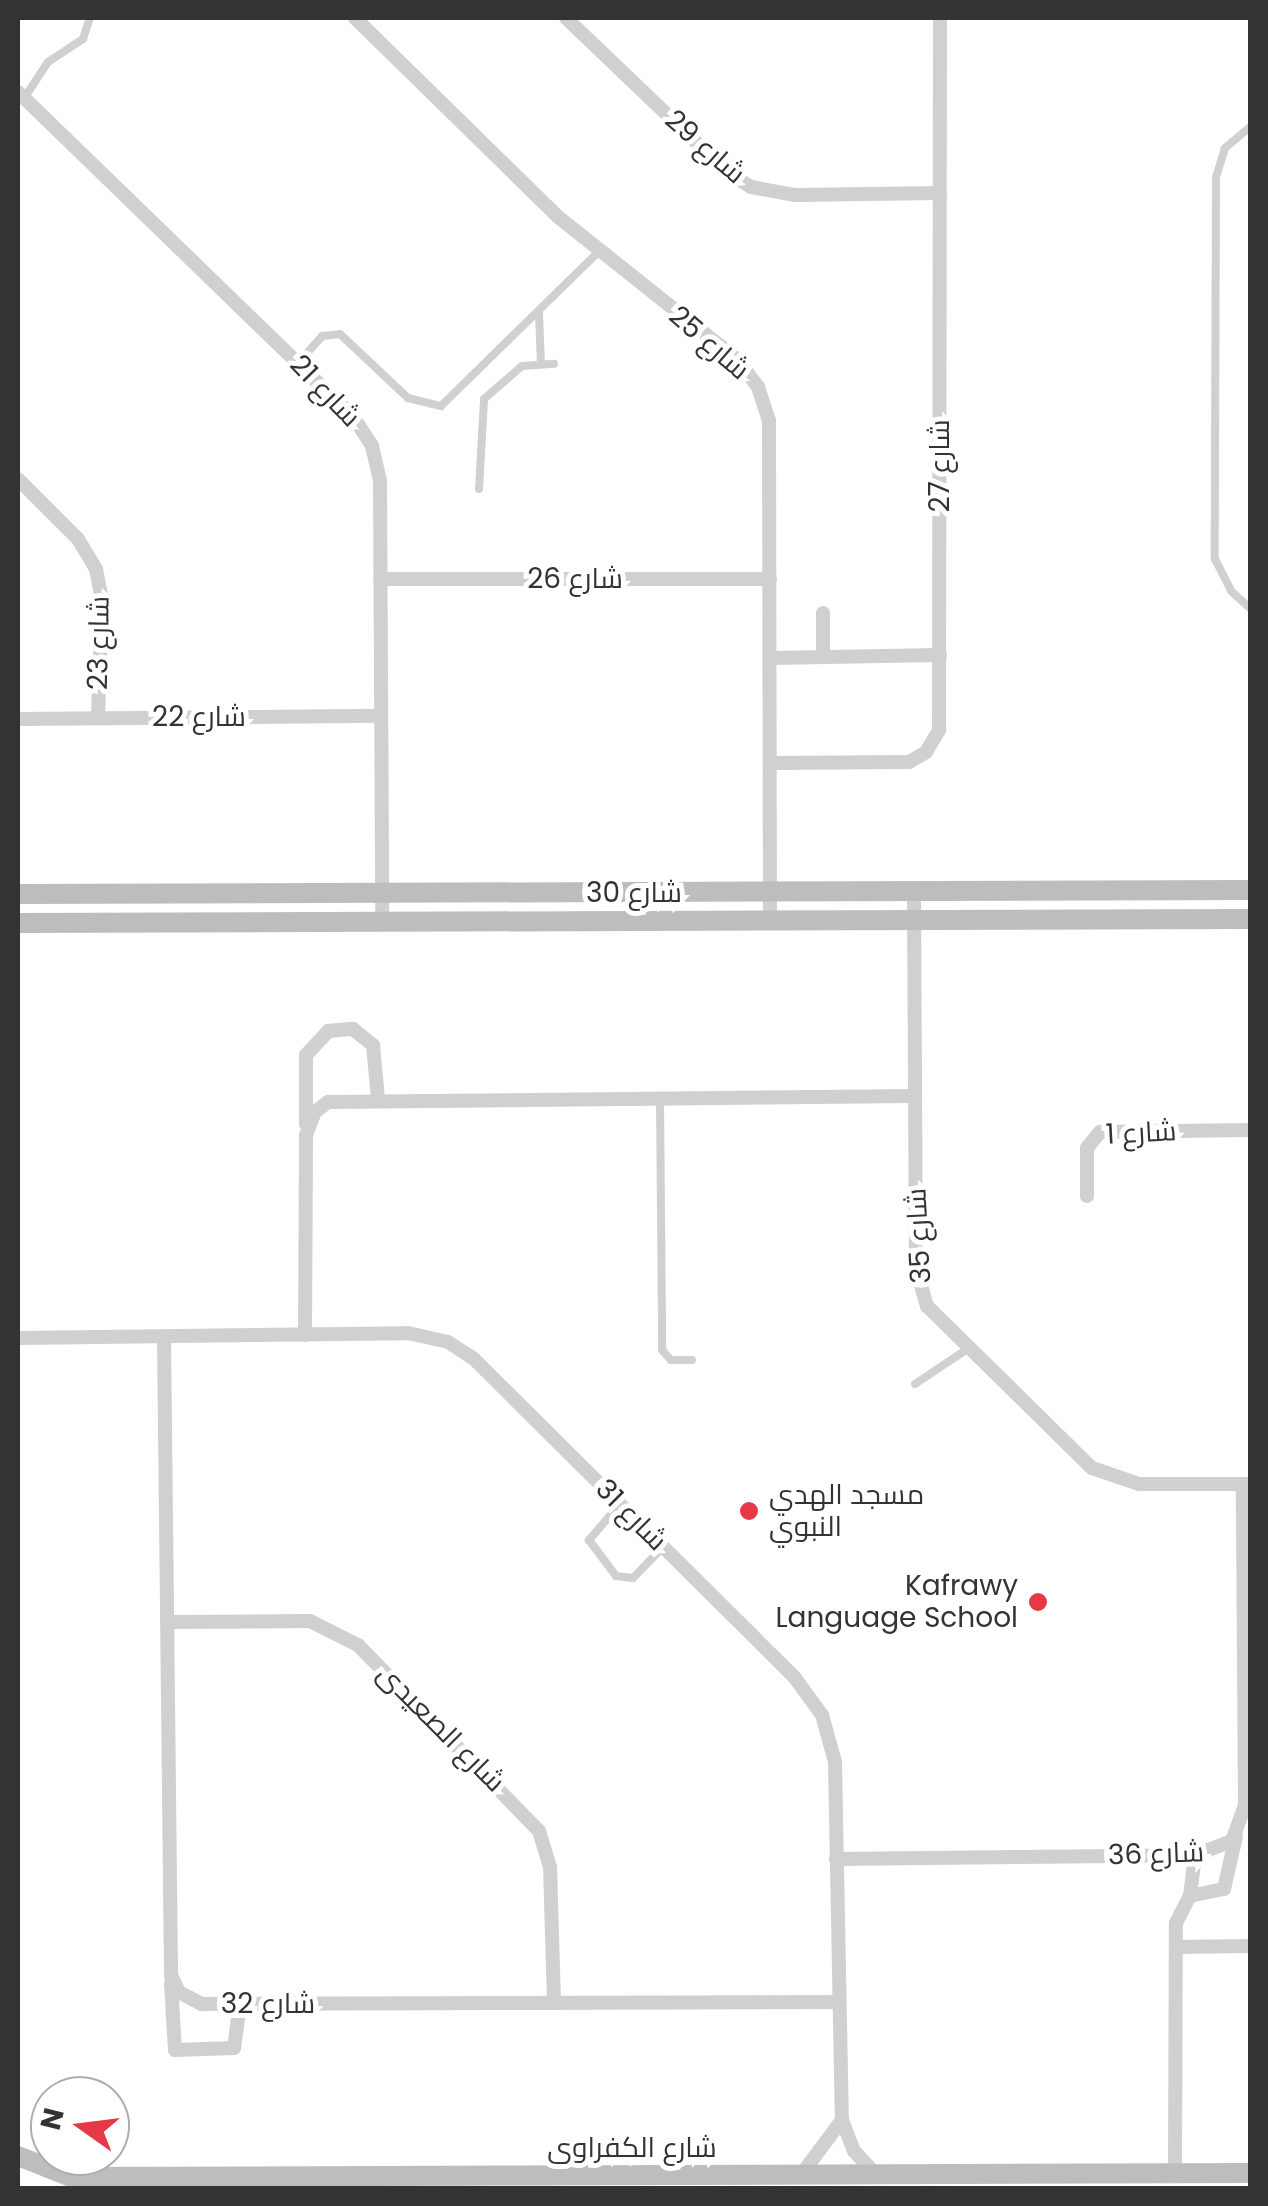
<!DOCTYPE html>
<html>
<head>
<meta charset="utf-8">
<style>
	body { margin:0 }
	#map { position:relative; width:1268px; height:2206px; overflow:hidden; background:#fff; font-family:Poppins,Cairo,sans-serif }
	div>[style] { position:absolute }
	.lane>* { height:8px; margin:-4px; padding:0 4px; transform-origin:4px; border-radius:4px; background:#d0d0d0 }
	.street>* { height:14px; margin:-7px; padding:0 7px; transform-origin:7px; border-radius:7px; background:#d0d0d0 }
	.secondary>* { height:20px; margin:-10px; padding:0 10px; transform-origin:10px; border-radius:10px; background:#bdbdbd }
	.dots>* { width:28px; height:28px; translate:-50% -50%; box-sizing:border-box; border:5px solid #fff; border-radius:50% }
	span { translate:-50% -50%; white-space:nowrap; text-align:center; line-height:1.15; -webkit-text-stroke:10px #fff; paint-order:stroke }
	.street-label { font-size:28px; color:#333 }
	.poi-label { font-size:28px; color:#333 }
	.left { translate:0 -50%; text-align:left }
	.right { translate:-100% -50%; text-align:right }
	.frame { position:absolute; inset:0; border:20px solid #333; pointer-events:none }
	.north { position:absolute; left:30px; top:2076px; width:100px; height:100px; box-sizing:border-box; background:#fff; border:2px solid #adadad; border-radius:50%; rotate:284deg; font-size:28px; font-weight:700; line-height:40px; text-align:center; color:#333 }
	.north::after { content:''; display:block; margin:auto; width:35px; height:45px; background:#e63946; clip-path:polygon(50% 0,100% 100%,50% 72%,0 100%) }
</style>
</head>
<body>
<div id="map">
	<div class="lane">
		<i style="left:25px;top:97px;width:42px;rotate:-56.7deg"></i>
		<i style="left:48px;top:62px;width:42px;rotate:-33.3deg"></i>
		<i style="left:83px;top:39px;width:22px;rotate:-72deg"></i>
		<i style="left:1250px;top:127px;width:33px;rotate:140deg"></i>
		<i style="left:1225px;top:148px;width:31px;rotate:107deg"></i>
		<i style="left:1216px;top:178px;width:381px;rotate:90.2deg"></i>
		<i style="left:1215px;top:559px;width:36px;rotate:63deg"></i>
		<i style="left:1231px;top:591px;width:25px;rotate:42deg"></i>
		<i style="left:539px;top:313px;width:51px;rotate:87.8deg"></i>
		<i style="left:298px;top:363px;width:36px;rotate:-48deg"></i>
		<i style="left:322px;top:336px;width:18px;rotate:-6deg"></i>
		<i style="left:340px;top:334px;width:93px;rotate:43.3deg"></i>
		<i style="left:408px;top:398px;width:34px;rotate:14deg"></i>
		<i style="left:441px;top:406px;width:220px;rotate:-44.4deg"></i>
		<i style="left:479px;top:489px;width:90px;rotate:-86.8deg"></i>
		<i style="left:484px;top:399px;width:50px;rotate:-41deg"></i>
		<i style="left:522px;top:366px;width:32px;rotate:-4deg"></i>
		<i style="left:660px;top:1097px;width:253px;rotate:89.5deg"></i>
		<i style="left:662px;top:1350px;width:13px;rotate:48deg"></i>
		<i style="left:671px;top:1360px;width:21px"></i>
		<i style="left:915px;top:1384px;width:61px;rotate:-33.7deg"></i>
		<i style="left:620px;top:1504px;width:48px;rotate:130.7deg"></i>
		<i style="left:589px;top:1540px;width:45px;rotate:53.1deg"></i>
		<i style="left:616px;top:1576px;width:17px;rotate:7deg"></i>
		<i style="left:633px;top:1578px;width:43px;rotate:-45.9deg"></i>
	</div>
	<div class="street">
		<i style="left:355px;top:18px;width:283px;rotate:44.4deg"></i>
		<i style="left:557px;top:216px;width:230px;rotate:38.5deg"></i>
		<i style="left:737px;top:359px;width:35px;rotate:53deg"></i>
		<i style="left:758px;top:387px;width:35px;rotate:72deg"></i>
		<i style="left:769px;top:420px;width:501px;rotate:89.89deg"></i>
		<i style="left:566px;top:18px;width:224px;rotate:43.7deg"></i>
		<i style="left:728px;top:173px;width:27px;rotate:31deg"></i>
		<i style="left:751px;top:187px;width:45px;rotate:10.3deg"></i>
		<i style="left:795px;top:195px;width:145px;rotate:-0.8deg"></i>
		<i style="left:18px;top:92px;width:468px;rotate:44.1deg"></i>
		<i style="left:354px;top:418px;width:33px;rotate:57deg"></i>
		<i style="left:372px;top:446px;width:37px;rotate:77deg"></i>
		<i style="left:380px;top:482px;width:439px;rotate:89.7deg"></i>
		<i style="left:18px;top:479px;width:85px;rotate:45deg"></i>
		<i style="left:78px;top:539px;width:35px;rotate:59deg"></i>
		<i style="left:96px;top:569px;width:33px;rotate:79deg"></i>
		<i style="left:102px;top:601px;width:117px;rotate:92deg"></i>
		<i style="left:380px;top:579px;width:390px"></i>
		<i style="left:823px;top:657px;width:44px;rotate:-90deg"></i>
		<i style="left:770px;top:658px;width:170px;rotate:-1deg"></i>
		<i style="left:18px;top:719px;width:363px;rotate:-0.5deg"></i>
		<i style="left:770px;top:763px;width:139px;rotate:-0.4deg"></i>
		<i style="left:909px;top:762px;width:20px;rotate:-30deg"></i>
		<i style="left:926px;top:752px;width:26px;rotate:-59deg"></i>
		<i style="left:939px;top:730px;width:712px;rotate:-89.92deg"></i>
		<i style="left:914px;top:891px;width:377px;rotate:89.7deg"></i>
		<i style="left:916px;top:1268px;width:40px;rotate:74deg"></i>
		<i style="left:927px;top:1306px;width:231px;rotate:44.5deg"></i>
		<i style="left:1092px;top:1468px;width:50px;rotate:18.8deg"></i>
		<i style="left:1139px;top:1484px;width:111px"></i>
		<i style="left:306px;top:1124px;width:69px;rotate:-90deg"></i>
		<i style="left:306px;top:1055px;width:33px;rotate:-47deg"></i>
		<i style="left:328px;top:1031px;width:25px;rotate:-5deg"></i>
		<i style="left:353px;top:1029px;width:26px;rotate:39deg"></i>
		<i style="left:373px;top:1045px;width:54px;rotate:84.7deg"></i>
		<i style="left:1087px;top:1196px;width:48px;rotate:-90deg"></i>
		<i style="left:1087px;top:1148px;width:21px;rotate:-51deg"></i>
		<i style="left:1100px;top:1132px;width:150px;rotate:-0.8deg"></i>
		<i style="left:305px;top:1335px;width:200px;rotate:-89.7deg"></i>
		<i style="left:306px;top:1135px;width:25px;rotate:-69deg"></i>
		<i style="left:315px;top:1112px;width:16px;rotate:-38deg"></i>
		<i style="left:328px;top:1102px;width:587px;rotate:-0.59deg"></i>
		<i style="left:164px;top:1336px;width:639px;rotate:89.37deg"></i>
		<i style="left:171px;top:1975px;width:19px;rotate:65deg"></i>
		<i style="left:179px;top:1992px;width:26px;rotate:28deg"></i>
		<i style="left:202px;top:2004px;width:637px;rotate:-0.18deg"></i>
		<i style="left:18px;top:1338px;width:390px;rotate:-0.7deg"></i>
		<i style="left:408px;top:1333px;width:41px;rotate:12.7deg"></i>
		<i style="left:448px;top:1342px;width:31px;rotate:33deg"></i>
		<i style="left:474px;top:1359px;width:453px;rotate:44.8deg"></i>
		<i style="left:795px;top:1678px;width:46px;rotate:53.9deg"></i>
		<i style="left:822px;top:1715px;width:49px;rotate:74.5deg"></i>
		<i style="left:835px;top:1762px;width:358px;rotate:88.9deg"></i>
		<i style="left:842px;top:2120px;width:33px;rotate:69deg"></i>
		<i style="left:854px;top:2151px;width:33px;rotate:47deg"></i>
		<i style="left:167px;top:1622px;width:143px;rotate:-0.4deg"></i>
		<i style="left:310px;top:1621px;width:54px;rotate:26.6deg"></i>
		<i style="left:358px;top:1645px;width:260px;rotate:45.8deg"></i>
		<i style="left:539px;top:1831px;width:38px;rotate:73deg"></i>
		<i style="left:550px;top:1867px;width:136px;rotate:88.3deg"></i>
		<i style="left:836px;top:1859px;width:359px;rotate:-0.6deg"></i>
		<i style="left:1195px;top:1855px;width:40px;rotate:-21deg"></i>
		<i style="left:1232px;top:1841px;width:38px;rotate:-70deg"></i>
		<i style="left:1245px;top:1805px;width:321px;rotate:-90.4deg"></i>
		<i style="left:1190px;top:1896px;width:35px;rotate:-12deg"></i>
		<i style="left:1224px;top:1889px;width:54px;rotate:-77.2deg"></i>
		<i style="left:1176px;top:1947px;width:74px;rotate:-0.8deg"></i>
		<i style="left:171px;top:1983px;width:67px;rotate:86.6deg"></i>
		<i style="left:175px;top:2050px;width:59px;rotate:-1.9deg"></i>
		<i style="left:234px;top:2048px;width:44px;rotate:-82.2deg"></i>
		<i style="left:1175px;top:2173px;width:250px;rotate:-89.8deg"></i>
		<i style="left:1176px;top:1923px;width:30px;rotate:-63deg"></i>
		<i style="left:1190px;top:1896px;width:41px;rotate:-83deg"></i>
		<i style="left:801px;top:2175px;width:69px;rotate:-53.3deg"></i>
	</div>
	<div class="secondary">
		<i style="left:18px;top:894px;width:1232px;rotate:-0.19deg"></i>
		<i style="left:18px;top:923px;width:1232px;rotate:-0.19deg"></i>
		<i style="left:18px;top:2156px;width:57px;rotate:21.6deg"></i>
		<i style="left:71px;top:2177px;width:1179px;rotate:-0.19deg"></i>
	</div>
	<div class="dots">
		<i style="left:749px;top:1511px;background:#e63946"></i>
		<i style="left:1038px;top:1602px;background:#e63946"></i>
	</div>
	<div class="street-label">
		<span style="left:705px;top:147px;rotate:41deg">شارع 29</span>
		<span style="left:709px;top:343px;rotate:41deg">شارع 25</span>
		<span style="left:325px;top:391px;rotate:46deg">شارع 21</span>
		<span style="left:940px;top:466px;rotate:-90deg">شارع 27</span>
		<span style="left:575px;top:579px">شارع 26</span>
		<span style="left:99px;top:643px;rotate:-89deg">شارع 23</span>
		<span style="left:199px;top:717px">شارع 22</span>
		<span style="left:634px;top:893px">شارع 30</span>
		<span style="left:1141px;top:1133px;rotate:-3deg">شارع 1</span>
		<span style="left:919px;top:1236px;rotate:-93deg">شارع 35</span>
		<span style="left:631px;top:1515px;rotate:45deg">شارع 31</span>
		<span style="left:441px;top:1728px;rotate:45deg">شارع الصعيدى</span>
		<span style="left:1156px;top:1854px;rotate:-2deg">شارع 36</span>
		<span style="left:268px;top:2004px">شارع 32</span>
		<span style="left:632px;top:2148px">شارع الكفراوى</span>
	</div>
	<div class="poi-label">
		<span class="left" style="left:769px;top:1511px">مسجد الهدي<br>النبوي</span>
		<span class="right" style="left:1018px;top:1602px">Kafrawy<br>Language School</span>
	</div>
	<div class="frame"></div>
	<div class="north">N</div>
</div>
</body>
</html>
